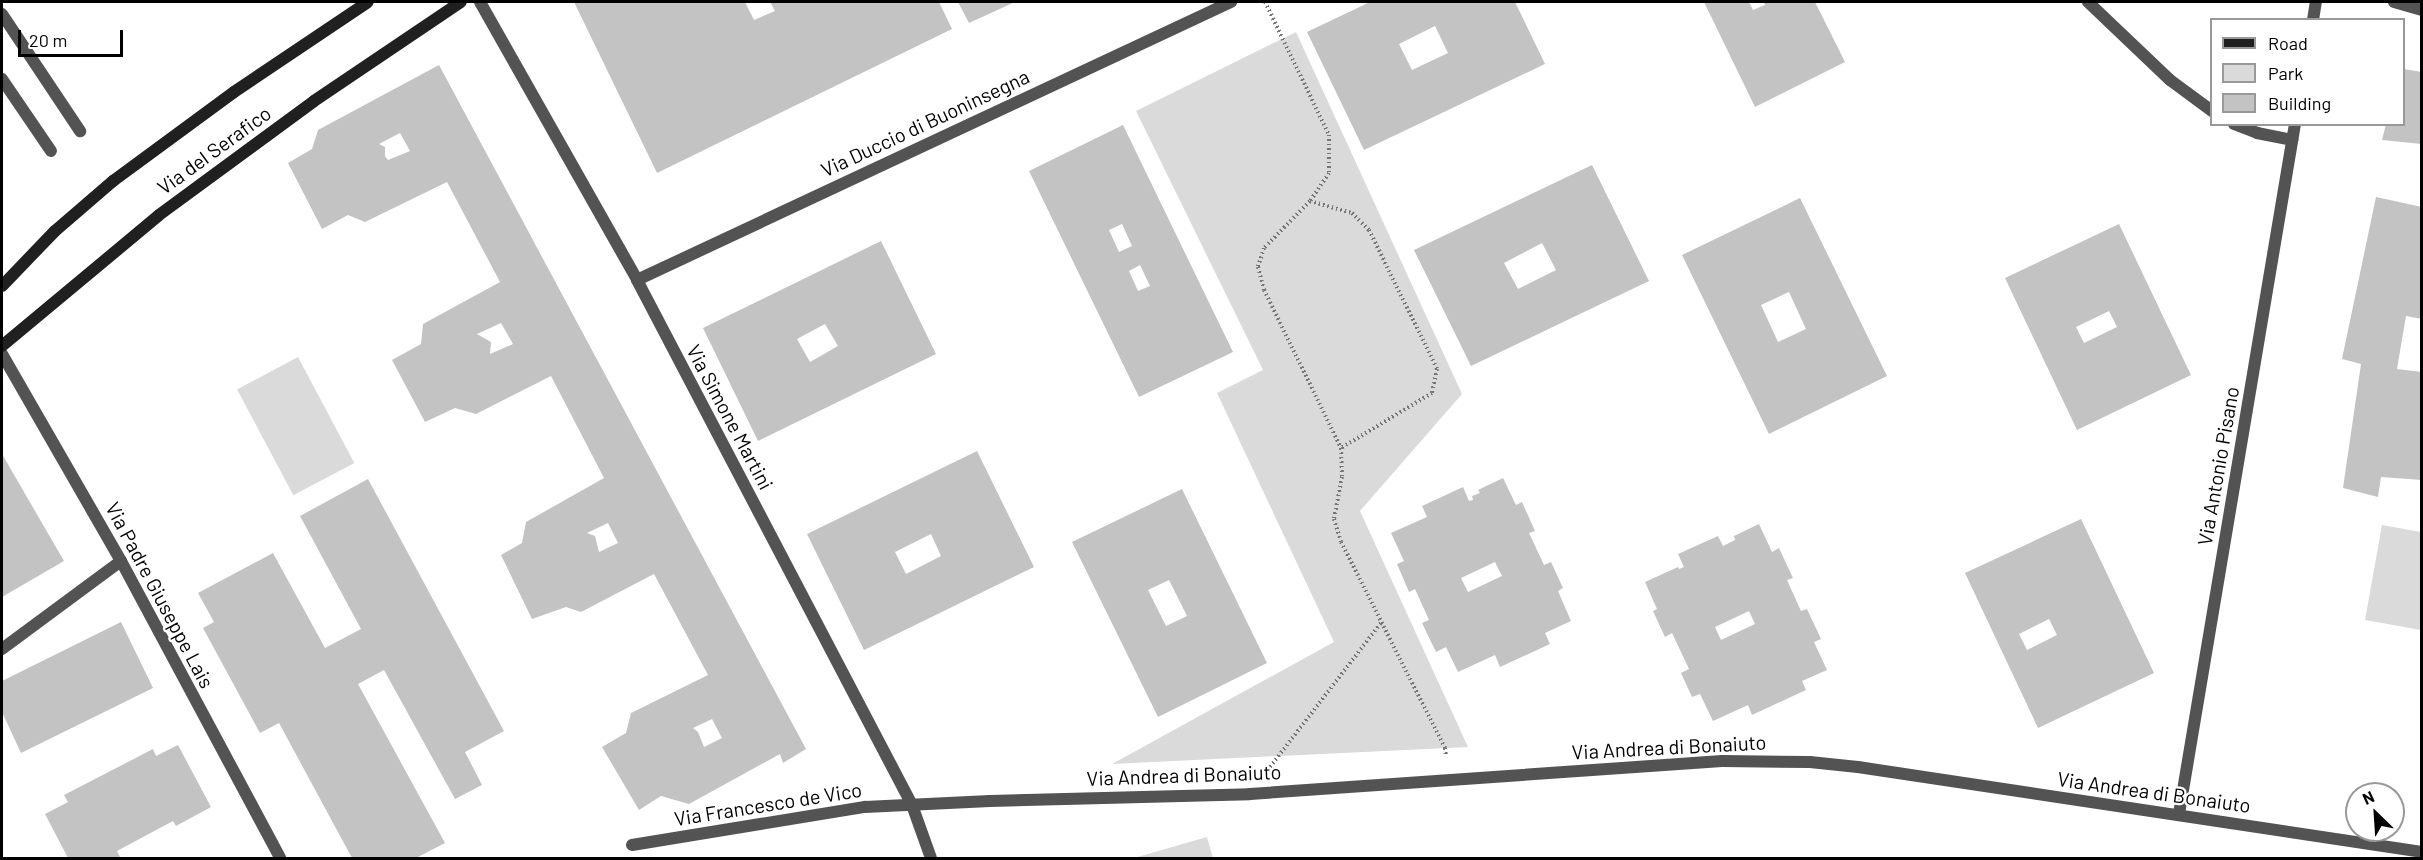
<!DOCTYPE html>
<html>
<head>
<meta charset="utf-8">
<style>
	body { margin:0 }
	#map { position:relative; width:2423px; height:860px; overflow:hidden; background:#fff; font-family:Barlow,sans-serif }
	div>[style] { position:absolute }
	.green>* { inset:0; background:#dadada; transform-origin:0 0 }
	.building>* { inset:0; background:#c3c3c3 }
	.path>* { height:4px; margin-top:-2px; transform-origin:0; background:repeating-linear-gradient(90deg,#757575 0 1.5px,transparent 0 4.5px) }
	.lane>* { height:12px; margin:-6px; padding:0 6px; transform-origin:6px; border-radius:6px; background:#535353 }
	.street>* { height:12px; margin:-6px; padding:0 6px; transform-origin:6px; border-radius:6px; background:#535353 }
	.secondary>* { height:12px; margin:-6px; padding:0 6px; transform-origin:6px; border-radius:6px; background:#202020 }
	span { translate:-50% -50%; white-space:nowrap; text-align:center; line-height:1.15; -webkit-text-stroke:4.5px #fff; paint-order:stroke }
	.street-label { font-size:20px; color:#000 }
	.frame { position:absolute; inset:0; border:3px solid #000; pointer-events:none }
	.legend { position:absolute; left:2210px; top:18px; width:195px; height:108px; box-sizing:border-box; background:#fff; border:2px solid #999; margin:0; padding:8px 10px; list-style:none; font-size:18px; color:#000 }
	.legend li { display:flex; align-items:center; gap:12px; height:30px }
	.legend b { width:30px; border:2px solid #999 }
	.north { position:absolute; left:2345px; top:782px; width:60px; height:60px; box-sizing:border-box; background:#fff; border:2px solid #999; border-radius:50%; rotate:335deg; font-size:16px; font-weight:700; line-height:24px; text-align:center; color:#000 }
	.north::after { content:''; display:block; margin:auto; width:21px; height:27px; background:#000; clip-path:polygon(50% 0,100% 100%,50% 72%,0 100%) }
	.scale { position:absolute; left:18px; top:30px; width:105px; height:27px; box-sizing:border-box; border:3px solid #000; border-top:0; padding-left:8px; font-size:18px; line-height:21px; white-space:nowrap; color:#000; -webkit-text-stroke:4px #fff; paint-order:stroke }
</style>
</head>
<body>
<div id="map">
	<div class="green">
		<i style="clip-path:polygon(1296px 32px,1462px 394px,1360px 511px,1468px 747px,1112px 764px,1334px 642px,1217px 393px,1263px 370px,1136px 111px)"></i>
		<i style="left:298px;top:357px;width:120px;height:69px;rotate:62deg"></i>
		<i style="clip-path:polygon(2382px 525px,2421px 532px,2421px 630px,2365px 620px)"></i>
		<i style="clip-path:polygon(1207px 837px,1213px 858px,1134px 858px)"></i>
	</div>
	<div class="building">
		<i style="clip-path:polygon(574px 2px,745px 2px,754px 20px,775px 11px,770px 2px,939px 2px,952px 29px,657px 173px)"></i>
		<i style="clip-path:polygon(958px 2px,1015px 2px,969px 23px)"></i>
		<i style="clip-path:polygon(evenodd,1370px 2px,1515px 2px,1545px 64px,1364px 150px,1307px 32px,1370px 2px,1435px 26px,1448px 53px,1412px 70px,1399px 44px,1435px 26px)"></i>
		<i style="clip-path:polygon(1704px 2px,1749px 2px,1753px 10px,1765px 5px,1764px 2px,1815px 2px,1845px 62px,1755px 107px)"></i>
		<i style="clip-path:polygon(evenodd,439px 65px,806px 749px,783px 763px,780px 754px,689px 804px,661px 796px,639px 810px,602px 747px,626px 733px,631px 713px,708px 675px,654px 574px,581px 612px,566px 607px,532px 619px,501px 555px,522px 543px,526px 522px,604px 478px,551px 376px,476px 414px,455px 408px,425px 422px,392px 360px,421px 344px,423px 324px,500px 282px,447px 182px,365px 222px,348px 215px,322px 229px,288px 163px,312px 149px,318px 130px,439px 65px,400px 133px,410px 151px,388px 160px,385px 156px,385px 147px,379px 144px,400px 133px,439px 65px,501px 323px,513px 344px,490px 354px,491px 342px,477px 334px,501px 323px,439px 65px,608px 523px,618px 543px,599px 552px,595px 536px,587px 533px,608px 523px,439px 65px,712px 719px,722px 738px,704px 747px,698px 732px,693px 728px,712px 719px)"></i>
		<i style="clip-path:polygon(2404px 69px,2422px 72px,2422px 144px,2382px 140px,2386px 124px,2404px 124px)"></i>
		<i style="clip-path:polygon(evenodd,1123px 125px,1233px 352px,1139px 397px,1029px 171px,1123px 125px,1122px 224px,1132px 246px,1119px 252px,1109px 230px,1122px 224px,1123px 125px,1140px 265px,1150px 286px,1138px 291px,1129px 271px,1140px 265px)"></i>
		<i style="clip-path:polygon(evenodd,1592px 165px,1649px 281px,1471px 366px,1414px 250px,1592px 165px,1542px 243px,1556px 270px,1518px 289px,1504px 263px,1542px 243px)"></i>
		<i style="clip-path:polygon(2376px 197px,2422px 207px,2422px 319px,2406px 316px,2397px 369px,2422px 372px,2422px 480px,2381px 477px,2378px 497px,2343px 488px,2361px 364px,2342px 359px)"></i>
		<i style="clip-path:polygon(evenodd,1800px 198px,1887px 376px,1769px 434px,1682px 255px,1800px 198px,1789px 292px,1806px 329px,1778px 342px,1761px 305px,1789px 292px)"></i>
		<i style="clip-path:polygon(evenodd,2119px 224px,2191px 375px,2077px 430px,2005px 278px,2119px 224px,2109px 311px,2117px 327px,2084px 343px,2076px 327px,2109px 311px)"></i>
		<i style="clip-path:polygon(evenodd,881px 241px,936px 354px,758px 441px,703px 328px,881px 241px,825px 324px,838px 346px,810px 362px,797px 339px,825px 324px)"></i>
		<i style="clip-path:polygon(evenodd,977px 451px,1034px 567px,864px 650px,807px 534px,977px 451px,931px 534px,941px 556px,906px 574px,895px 552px,931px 534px)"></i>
		<i style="clip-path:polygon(2px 454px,64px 561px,2px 597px)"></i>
		<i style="clip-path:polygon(evenodd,1503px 478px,1516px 505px,1522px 502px,1535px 531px,1529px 533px,1544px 565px,1551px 562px,1563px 588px,1558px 591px,1571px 621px,1545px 633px,1550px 644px,1500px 667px,1495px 655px,1458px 672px,1446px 647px,1436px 652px,1422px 623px,1429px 620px,1415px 589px,1409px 592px,1397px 564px,1404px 561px,1391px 533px,1427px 517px,1422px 506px,1463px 487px,1469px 501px,1473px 500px,1472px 496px,1480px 493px,1478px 490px,1503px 478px,1495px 562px,1502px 576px,1468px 592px,1461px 578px,1495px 562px)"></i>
		<i style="clip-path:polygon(368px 479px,504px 731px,465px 752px,482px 785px,455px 799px,384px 670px,358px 684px,445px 843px,416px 858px,352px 858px,279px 723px,260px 733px,203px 628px,214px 622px,198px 593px,273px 553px,325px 648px,361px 629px,300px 516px)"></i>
		<i style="clip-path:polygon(evenodd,1182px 489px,1267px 663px,1158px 717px,1072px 542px,1182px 489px,1169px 580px,1187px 616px,1166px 626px,1148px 590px,1169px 580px)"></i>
		<i style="clip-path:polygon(evenodd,2081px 519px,2154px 673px,2038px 728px,1965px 573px,2081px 519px,2049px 619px,2057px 635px,2027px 650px,2019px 634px,2049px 619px)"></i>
		<i style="clip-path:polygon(evenodd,1759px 524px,1772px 552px,1779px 548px,1793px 578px,1787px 580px,1801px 611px,1807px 609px,1821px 639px,1814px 642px,1827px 670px,1802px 681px,1806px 690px,1752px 715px,1748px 705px,1713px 721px,1700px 694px,1692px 697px,1681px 673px,1689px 669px,1672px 633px,1665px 637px,1653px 611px,1657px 609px,1645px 582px,1678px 567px,1679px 569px,1684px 567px,1678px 554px,1718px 536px,1723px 546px,1735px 540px,1734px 536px,1759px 524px,1749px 611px,1755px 624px,1721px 640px,1715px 627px,1749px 611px)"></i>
		<i style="clip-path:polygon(121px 622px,153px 688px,21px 753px,2px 712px,2px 681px)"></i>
		<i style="clip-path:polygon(178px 745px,211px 807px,176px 826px,173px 821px,117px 851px,120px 857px,117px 858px,68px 858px,45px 814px,68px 802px,64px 795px,153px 749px,156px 756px)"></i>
	</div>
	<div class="path">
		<i style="left:1265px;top:2px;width:148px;rotate:64.3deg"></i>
		<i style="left:1329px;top:135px;width:38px;rotate:90deg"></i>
		<i style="left:1329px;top:173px;width:34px;rotate:124deg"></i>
		<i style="left:1310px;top:201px;width:66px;rotate:134.4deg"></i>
		<i style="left:1264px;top:248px;width:20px;rotate:108deg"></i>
		<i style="left:1258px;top:267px;width:24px;rotate:75deg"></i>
		<i style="left:1264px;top:290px;width:176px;rotate:64deg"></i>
		<i style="left:1341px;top:448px;width:29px;rotate:88deg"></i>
		<i style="left:1342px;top:477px;width:43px;rotate:100.8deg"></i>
		<i style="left:1334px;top:519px;width:24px;rotate:73deg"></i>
		<i style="left:1341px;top:542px;width:231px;rotate:63.2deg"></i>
		<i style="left:1445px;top:748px;width:8px;rotate:83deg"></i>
		<i style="left:1310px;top:201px;width:44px;rotate:15.9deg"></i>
		<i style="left:1352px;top:213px;width:24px;rotate:45deg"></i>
		<i style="left:1369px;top:230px;width:155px;rotate:63.9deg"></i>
		<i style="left:1437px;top:369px;width:25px;rotate:102deg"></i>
		<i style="left:1432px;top:393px;width:106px;rotate:148.9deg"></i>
		<i style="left:1270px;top:767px;width:182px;rotate:-52.4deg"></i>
	</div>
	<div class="lane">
		<i style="left:2088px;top:2px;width:113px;rotate:43.6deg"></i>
		<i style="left:2170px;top:80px;width:52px;rotate:36.4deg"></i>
		<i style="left:2px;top:14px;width:141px;rotate:56.3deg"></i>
		<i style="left:2px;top:79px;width:87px;rotate:55.8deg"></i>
		<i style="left:2234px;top:124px;width:25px;rotate:21deg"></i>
		<i style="left:2257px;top:133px;width:36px;rotate:11deg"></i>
	</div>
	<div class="street">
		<i style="left:480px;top:2px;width:319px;rotate:60.5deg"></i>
		<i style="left:637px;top:280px;width:593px;rotate:62.35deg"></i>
		<i style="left:912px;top:805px;width:56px;rotate:70.3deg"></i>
		<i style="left:2394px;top:2px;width:29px;rotate:16deg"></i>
		<i style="left:2313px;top:20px;width:18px;rotate:-81deg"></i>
		<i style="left:637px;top:280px;width:656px;rotate:-25.08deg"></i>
		<i style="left:2px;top:354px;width:239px;rotate:60.1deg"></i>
		<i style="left:121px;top:561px;width:337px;rotate:61.8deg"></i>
		<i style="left:2px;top:649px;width:148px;rotate:-36.5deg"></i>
		<i style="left:2179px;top:814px;width:700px;rotate:-80.46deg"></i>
		<i style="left:632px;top:845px;width:236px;rotate:-9.3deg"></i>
		<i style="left:865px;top:807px;width:125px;rotate:-2.7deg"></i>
		<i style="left:990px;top:801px;width:260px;rotate:-1.5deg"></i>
		<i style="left:1250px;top:794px;width:473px;rotate:-4deg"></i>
		<i style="left:1722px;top:761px;width:88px;rotate:0.7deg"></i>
		<i style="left:1810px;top:762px;width:48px;rotate:5.9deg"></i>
		<i style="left:1858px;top:767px;width:570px;rotate:8.57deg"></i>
	</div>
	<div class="secondary">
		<i style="left:2px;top:286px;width:76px;rotate:-46.1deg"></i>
		<i style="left:55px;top:231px;width:77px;rotate:-40.8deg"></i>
		<i style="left:113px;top:181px;width:150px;rotate:-36.3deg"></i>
		<i style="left:234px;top:92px;width:161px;rotate:-33.9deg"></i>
		<i style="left:2px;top:346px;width:204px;rotate:-39.8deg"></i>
		<i style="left:159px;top:215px;width:192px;rotate:-36.3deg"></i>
		<i style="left:314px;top:101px;width:177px;rotate:-34deg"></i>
	</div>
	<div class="street-label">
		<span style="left:925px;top:123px;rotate:-25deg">Via Duccio di Buoninsegna</span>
		<span style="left:214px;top:150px;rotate:-36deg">Via del Serafico</span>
		<span style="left:730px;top:417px;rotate:62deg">Via Simone Martini</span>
		<span style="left:2218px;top:466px;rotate:-80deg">Via Antonio Pisano</span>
		<span style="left:160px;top:595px;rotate:62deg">Via Padre Giuseppe Lais</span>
		<span style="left:1669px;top:747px;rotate:-3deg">Via Andrea di Bonaiuto</span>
		<span style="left:1184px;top:775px;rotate:-2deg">Via Andrea di Bonaiuto</span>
		<span style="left:2154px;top:792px;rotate:8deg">Via Andrea di Bonaiuto</span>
		<span style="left:768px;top:804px;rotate:-9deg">Via Francesco de Vico</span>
	</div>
	<div class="frame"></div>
	<ul class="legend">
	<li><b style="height:8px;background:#202020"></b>Road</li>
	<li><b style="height:16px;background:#dadada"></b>Park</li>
	<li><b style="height:16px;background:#c3c3c3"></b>Building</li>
	</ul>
	<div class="north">N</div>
	<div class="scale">20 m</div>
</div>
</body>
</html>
